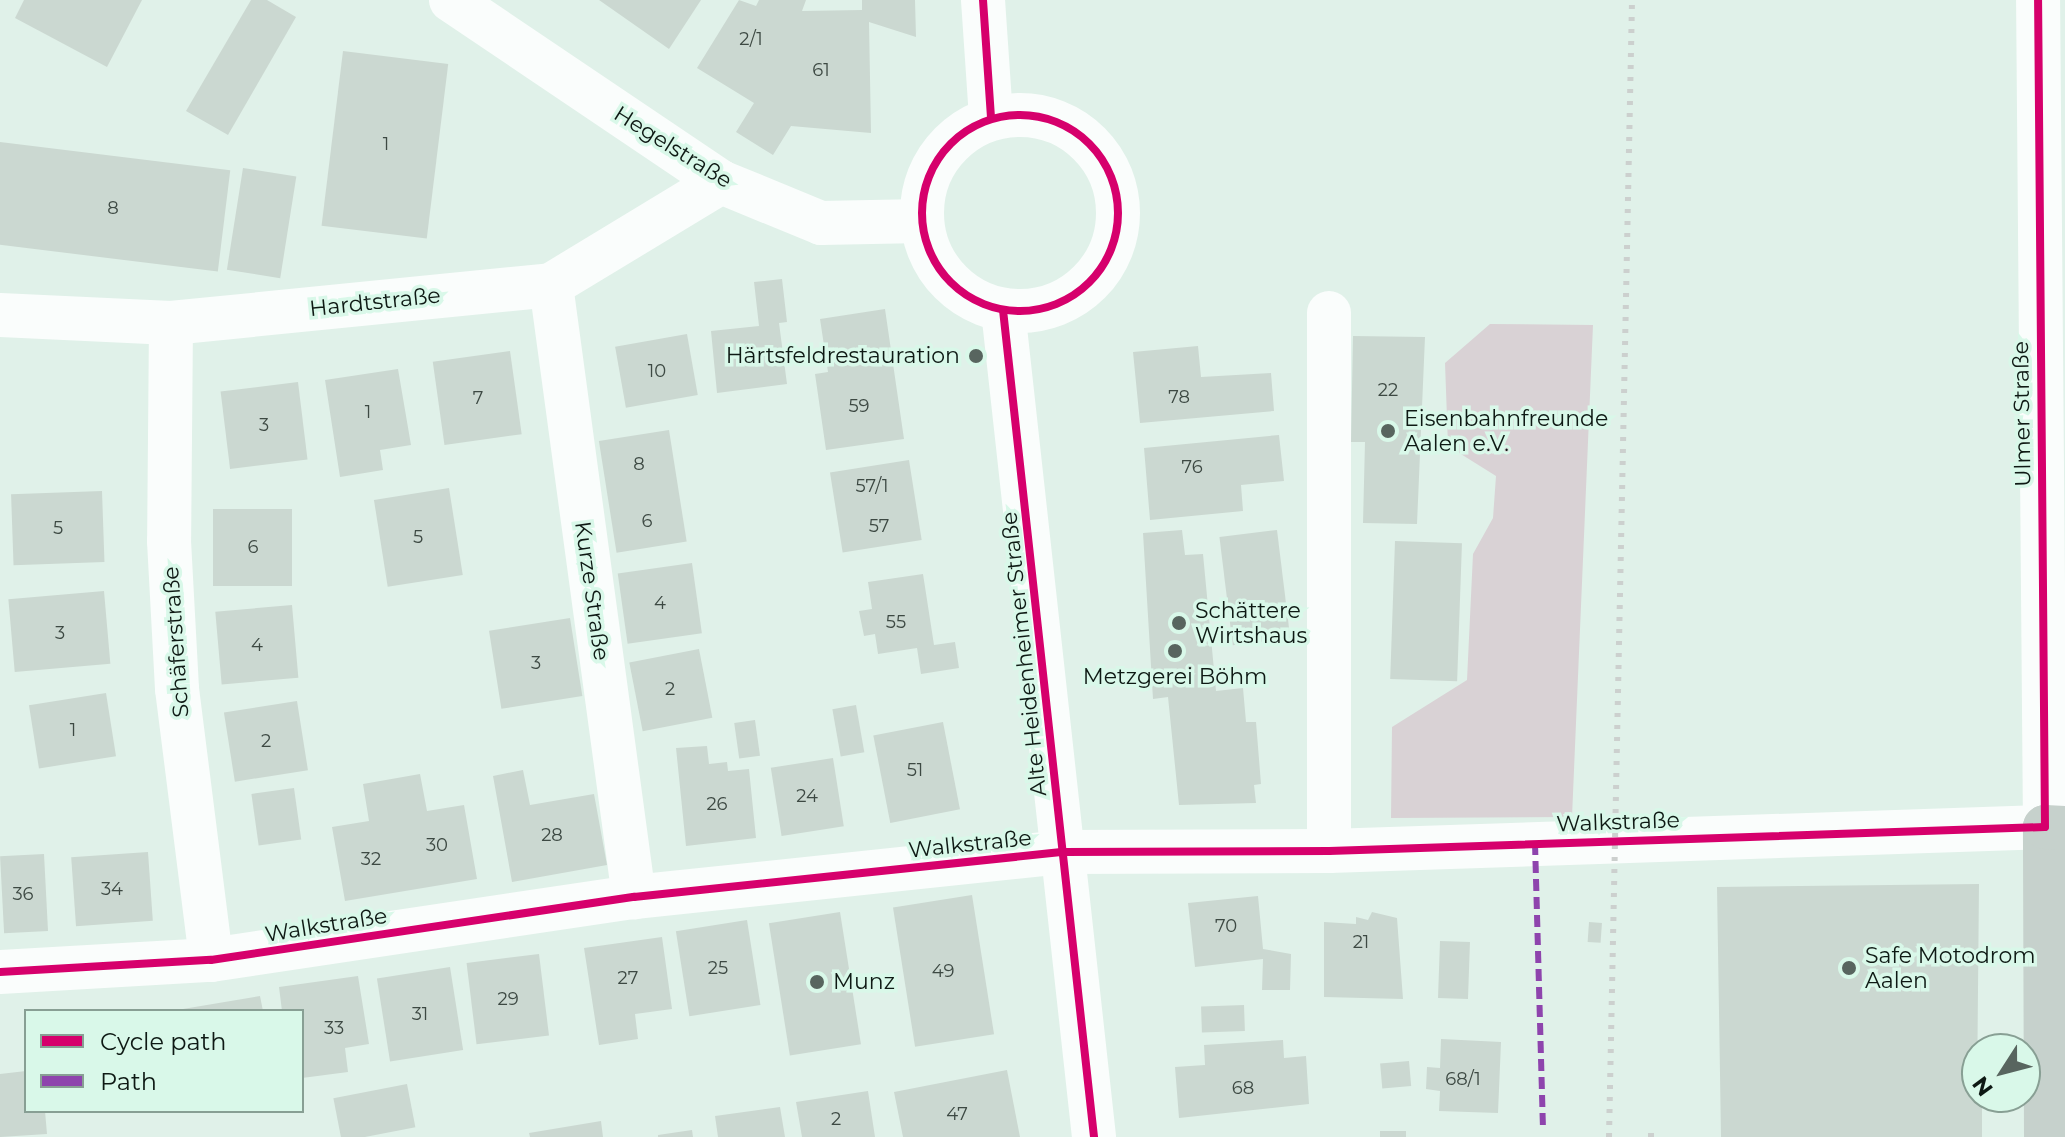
<!DOCTYPE html>
<html>
<head>
<meta charset="utf-8">
<style>
	body { margin:0 }
	#map { position:relative; width:2065px; height:1137px; overflow:hidden; background:#e0f1e9; font-family:Montserrat,sans-serif }
	div>[style] { position:absolute }
	.green>* { inset:0; background:#d9d2d5 }
	.building>* { inset:0; background:#cbd8d1; transform-origin:0 0 }
	.minor>* { height:44px; margin:-22px; padding:0 22px; transform-origin:22px; border-radius:22px; background:#fafdfc }
	.minor>.ring { margin:-22px; padding:0; box-sizing:content-box; background:none; border:44px solid #fafdfc; border-radius:50% }
	.major>* { height:44px; margin:-22px; padding:0 22px; transform-origin:22px; border-radius:22px; background:#c6d1cc }
	.rail>* { height:6px; margin-top:-3px; transform-origin:0; background:repeating-linear-gradient(90deg,#ccd0ce 0 4px,transparent 0 12px) }
	.quiet>* { height:6px; margin-top:-3px; transform-origin:0; background:repeating-linear-gradient(90deg,#8e44ad 0 12px,transparent 0 18px) }
	.cycleway>* { height:8px; margin:-4px; padding:0 4px; transform-origin:4px; border-radius:4px; background:#d6006c }
	.cycleway>.ring { margin:-4px; padding:0; box-sizing:content-box; background:none; border:8px solid #d6006c; border-radius:50% }
	.dots>* { width:22px; height:22px; translate:-50% -50%; box-sizing:border-box; border:4px solid #d9f8e9; border-radius:50% }
	span { translate:-50% -50%; white-space:nowrap; text-align:center; line-height:1.15; -webkit-text-stroke:7px #d9f8e9; paint-order:stroke }
	.number-label { font-size:18px; color:#3d4943 }
	.number-label span { -webkit-text-stroke-width:0 }
	.street-label { font-size:22px; color:#0e1914 }
	.poi-label { font-size:22px; color:#0e1914 }
	.right { translate:-100% -50%; text-align:right }
	.left { translate:0 -50%; text-align:left }
	.legend { position:absolute; left:24px; top:1009px; width:280px; height:104px; box-sizing:border-box; background:#d9f8e9; border:2px solid #889f94; margin:0; padding:10px 14px; list-style:none; font-size:24px; color:#0e1914 }
	.legend li { display:flex; align-items:center; gap:16px; height:40px }
	.legend b { width:40px; border:2px solid #889f94 }
	.north { position:absolute; left:1961px; top:1033px; width:80px; height:80px; box-sizing:border-box; background:#d9f8e9; border:2px solid #889f94; border-radius:50%; rotate:234deg; font-size:22px; font-weight:700; line-height:32px; text-align:center; color:#0e1914 }
	.north::after { content:''; display:block; margin:auto; width:28px; height:36px; background:#58655f; clip-path:polygon(50% 0,100% 100%,50% 72%,0 100%) }
</style>
</head>
<body>
<div id="map">
	<div class="green">
		<i style="clip-path:polygon(1490px 324px,1593px 325px,1572px 817px,1391px 818px,1392px 727px,1467px 680px,1473px 554px,1493px 518px,1496px 476px,1448px 446px,1445px 363px)"></i>
	</div>
	<div class="building">
		<i style="clip-path:polygon(24px 0,142px 0,107px 67px,15px 18px)"></i>
		<i style="clip-path:polygon(251px 0,267px 0,296px 17px,228px 135px,186px 111px)"></i>
		<i style="clip-path:polygon(599px 0,701px 0,669px 49px)"></i>
		<i style="clip-path:polygon(739px 0,756px 6px,759px 0,806px 0,802px 11px,862px 10px,862px 0,915px 0,916px 37px,869px 22px,871px 133px,791px 126px,773px 155px,736px 132px,754px 103px,697px 68px)"></i>
		<i style="left:343px;top:51px;width:106px;height:176px;rotate:7deg"></i>
		<i style="left:0;top:142px;width:232px;height:102px;rotate:7deg"></i>
		<i style="left:243px;top:168px;width:54px;height:103px;rotate:9deg"></i>
		<i style="clip-path:polygon(782px 279px,787px 322px,779px 323px,787px 384px,717px 393px,711px 331px,759px 326px,754px 282px)"></i>
		<i style="clip-path:polygon(885px 309px,904px 439px,826px 450px,815px 374px,828px 372px,820px 319px)"></i>
		<i style="left:687px;top:334px;width:62px;height:73px;rotate:80deg"></i>
		<i style="clip-path:polygon(1353px 336px,1425px 337px,1417px 524px,1363px 523px,1365px 442px,1351px 442px)"></i>
		<i style="clip-path:polygon(1198px 346px,1201px 377px,1271px 373px,1274px 411px,1140px 423px,1133px 352px)"></i>
		<i style="left:510px;top:351px;width:84px;height:78px;rotate:82deg"></i>
		<i style="clip-path:polygon(398px 369px,411px 445px,380px 450px,383px 470px,340px 477px,325px 380px)"></i>
		<i style="left:298px;top:382px;width:78px;height:78px;rotate:83deg"></i>
		<i style="left:669px;top:430px;width:113px;height:71px;rotate:81deg"></i>
		<i style="clip-path:polygon(1279px 435px,1284px 481px,1241px 485px,1243px 511px,1150px 520px,1144px 448px)"></i>
		<i style="left:909px;top:460px;width:81px;height:80px;rotate:81deg"></i>
		<i style="left:449px;top:488px;width:88px;height:76px;rotate:81deg"></i>
		<i style="left:102px;top:491px;width:71px;height:91px;rotate:88deg"></i>
		<i style="left:213px;top:509px;width:79px;height:77px"></i>
		<i style="clip-path:polygon(1182px 530px,1185px 555px,1203px 554px,1216px 691px,1243px 688px,1246px 722px,1256px 722px,1261px 784px,1254px 785px,1256px 803px,1179px 805px,1168px 697px,1153px 699px,1143px 533px)"></i>
		<i style="left:1277px;top:530px;width:109px;height:58px;rotate:83deg"></i>
		<i style="left:1395px;top:541px;width:67px;height:138px;rotate:2deg"></i>
		<i style="left:692px;top:563px;width:71px;height:75px;rotate:82deg"></i>
		<i style="clip-path:polygon(923px 574px,934px 645px,955px 642px,959px 668px,921px 674px,917px 648px,878px 654px,875px 634px,864px 636px,859px 611px,872px 609px,868px 582px)"></i>
		<i style="left:104px;top:591px;width:73px;height:96px;rotate:85deg"></i>
		<i style="left:292px;top:605px;width:73px;height:77px;rotate:85deg"></i>
		<i style="left:570px;top:618px;width:79px;height:82px;rotate:81deg"></i>
		<i style="left:699px;top:649px;width:70px;height:71px;rotate:79deg"></i>
		<i style="left:106px;top:693px;width:64px;height:78px;rotate:81deg"></i>
		<i style="left:297px;top:701px;width:70px;height:74px;rotate:81deg"></i>
		<i style="left:856px;top:705px;width:48px;height:24px;rotate:80deg"></i>
		<i style="left:755px;top:720px;width:36px;height:21px;rotate:82deg"></i>
		<i style="left:943px;top:722px;width:89px;height:71px;rotate:79deg"></i>
		<i style="clip-path:polygon(707px 746px,709px 764px,727px 762px,728px 771px,749px 769px,756px 838px,686px 846px,676px 748px)"></i>
		<i style="left:833px;top:758px;width:69px;height:63px;rotate:81deg"></i>
		<i style="clip-path:polygon(523px 770px,530px 805px,594px 794px,607px 865px,512px 882px,493px 776px)"></i>
		<i style="clip-path:polygon(420px 774px,427px 811px,464px 805px,477px 879px,345px 901px,332px 827px,369px 821px,363px 784px)"></i>
		<i style="left:294px;top:788px;width:52px;height:43px;rotate:82deg"></i>
		<i style="left:148px;top:852px;width:69px;height:77px;rotate:86deg"></i>
		<i style="left:44px;top:854px;width:77px;height:44px;rotate:87deg"></i>
		<i style="clip-path:polygon(1979px 884px,1977px 1097px,1982px 1097px,1982px 1137px,1721px 1137px,1717px 887px)"></i>
		<i style="left:972px;top:895px;width:141px;height:80px;rotate:81deg"></i>
		<i style="clip-path:polygon(1258px 896px,1263px 949px,1291px 954px,1290px 990px,1262px 990px,1263px 959px,1195px 967px,1188px 903px)"></i>
		<i style="left:840px;top:912px;width:134px;height:72px;rotate:81deg"></i>
		<i style="clip-path:polygon(1372px 912px,1397px 918px,1403px 999px,1324px 997px,1324px 922px,1356px 924px,1356px 917px,1368px 920px)"></i>
		<i style="left:747px;top:920px;width:86px;height:72px;rotate:81deg"></i>
		<i style="left:1589px;top:922px;width:13px;height:20px;rotate:4deg"></i>
		<i style="clip-path:polygon(662px 937px,672px 1009px,635px 1014px,638px 1039px,599px 1045px,584px 948px)"></i>
		<i style="left:1440px;top:941px;width:30px;height:57px;rotate:2deg"></i>
		<i style="left:539px;top:954px;width:82px;height:73px;rotate:83deg"></i>
		<i style="left:450px;top:967px;width:84px;height:74px;rotate:81deg"></i>
		<i style="clip-path:polygon(358px 976px,369px 1044px,345px 1048px,348px 1072px,302px 1078px,302px 1011px,282px 1011px,279px 987px)"></i>
		<i style="clip-path:polygon(260px 996px,263px 1011px,183px 1011px,183px 1009px)"></i>
		<i style="left:1244px;top:1005px;width:26px;height:43px;rotate:88deg"></i>
		<i style="clip-path:polygon(1441px 1039px,1501px 1042px,1498px 1113px,1439px 1111px,1440px 1091px,1426px 1089px,1427px 1067px,1440px 1068px)"></i>
		<i style="clip-path:polygon(1283px 1040px,1284px 1058px,1306px 1056px,1309px 1104px,1179px 1118px,1175px 1067px,1205px 1065px,1204px 1045px)"></i>
		<i style="left:1409px;top:1061px;width:25px;height:29px;rotate:85deg"></i>
		<i style="clip-path:polygon(1007px 1070px,1020px 1137px,903px 1137px,894px 1092px)"></i>
		<i style="clip-path:polygon(26px 1071px,26px 1111px,45px 1111px,47px 1134px,0 1137px,0 1074px)"></i>
		<i style="left:407px;top:1084px;width:44px;height:75px;rotate:79deg"></i>
		<i style="clip-path:polygon(868px 1091px,875px 1137px,802px 1137px,796px 1102px)"></i>
		<i style="clip-path:polygon(780px 1107px,785px 1137px,718px 1137px,715px 1116px)"></i>
		<i style="clip-path:polygon(601px 1121px,603px 1137px,530px 1137px,529px 1133px)"></i>
		<i style="clip-path:polygon(692px 1130px,693px 1137px,658px 1137px,658px 1135px)"></i>
		<i style="left:1380px;top:1131px;width:26px;height:6px"></i>
	</div>
	<div class="minor">
		<i style="left:451px;top:0;width:326px;rotate:34deg"></i>
		<i style="left:721px;top:182px;width:108px;rotate:22.3deg"></i>
		<i style="left:821px;top:223px;width:101px;rotate:-1.1deg"></i>
		<i style="left:983px;top:0;width:118px;rotate:86.1deg"></i>
		<i class="ring" style="left:922px;top:115px;width:152px;height:152px"></i>
		<i style="left:551px;top:285px;width:618px;rotate:82.28deg"></i>
		<i style="left:1003px;top:310px;width:832px;rotate:83.72deg"></i>
		<i style="left:0;top:315px;width:171px;rotate:2.7deg"></i>
		<i style="left:171px;top:323px;width:382px;rotate:-5.7deg"></i>
		<i style="left:551px;top:285px;width:199px;rotate:-31.2deg"></i>
		<i style="left:171px;top:323px;width:218px;rotate:90.5deg"></i>
		<i style="left:169px;top:541px;width:148px;rotate:86.9deg"></i>
		<i style="left:177px;top:689px;width:273px;rotate:82.8deg"></i>
		<i style="left:1329px;top:851px;width:538px;rotate:-90deg"></i>
		<i style="left:0;top:972px;width:211px;rotate:-3.3deg"></i>
		<i style="left:211px;top:960px;width:428px;rotate:-8.5deg"></i>
		<i style="left:634px;top:897px;width:432px;rotate:-6deg"></i>
		<i style="left:1064px;top:852px;width:265px;rotate:-0.2deg"></i>
		<i style="left:1329px;top:851px;width:716px;rotate:-1.92deg"></i>
		<i style="left:2045px;top:827px;width:827px;rotate:-90.48deg"></i>
	</div>
	<div class="major">
		<i style="left:2046px;top:1137px;width:310px;rotate:-90.2deg"></i>
		<i style="left:2045px;top:827px;width:20px;rotate:3deg"></i>
	</div>
	<div class="rail">
		<i style="left:1609px;top:1137px;width:1137px;rotate:-88.84deg"></i>
		<i style="left:1651px;top:1137px;width:5px;rotate:-90deg"></i>
	</div>
	<div class="quiet">
		<i style="left:1535px;top:843px;width:286px;rotate:88.4deg"></i>
	</div>
	<div class="cycleway">
		<i style="left:983px;top:0;width:118px;rotate:86.1deg"></i>
		<i class="ring" style="left:922px;top:115px;width:188px;height:188px"></i>
		<i style="left:1003px;top:310px;width:832px;rotate:83.72deg"></i>
		<i style="left:0;top:972px;width:211px;rotate:-3.3deg"></i>
		<i style="left:211px;top:960px;width:428px;rotate:-8.5deg"></i>
		<i style="left:634px;top:897px;width:432px;rotate:-6deg"></i>
		<i style="left:1064px;top:852px;width:265px;rotate:-0.2deg"></i>
		<i style="left:1329px;top:851px;width:716px;rotate:-1.92deg"></i>
		<i style="left:2045px;top:827px;width:827px;rotate:-90.48deg"></i>
	</div>
	<div class="dots">
		<i style="left:976px;top:356px;background:#58655f"></i>
		<i style="left:1388px;top:431px;background:#58655f"></i>
		<i style="left:1179px;top:623px;background:#58655f"></i>
		<i style="left:1175px;top:651px;background:#58655f"></i>
		<i style="left:1849px;top:968px;background:#58655f"></i>
		<i style="left:817px;top:982px;background:#58655f"></i>
	</div>
	<div class="number-label">
		<span style="left:751px;top:39px">2/1</span>
		<span style="left:821px;top:70px">61</span>
		<span style="left:386px;top:144px">1</span>
		<span style="left:113px;top:208px">8</span>
		<span style="left:657px;top:371px">10</span>
		<span style="left:1388px;top:390px">22</span>
		<span style="left:1179px;top:397px">78</span>
		<span style="left:478px;top:398px">7</span>
		<span style="left:859px;top:406px">59</span>
		<span style="left:368px;top:412px">1</span>
		<span style="left:264px;top:425px">3</span>
		<span style="left:639px;top:464px">8</span>
		<span style="left:1192px;top:467px">76</span>
		<span style="left:872px;top:486px">57/1</span>
		<span style="left:647px;top:521px">6</span>
		<span style="left:879px;top:526px">57</span>
		<span style="left:58px;top:528px">5</span>
		<span style="left:418px;top:537px">5</span>
		<span style="left:253px;top:547px">6</span>
		<span style="left:660px;top:603px">4</span>
		<span style="left:896px;top:622px">55</span>
		<span style="left:60px;top:633px">3</span>
		<span style="left:257px;top:645px">4</span>
		<span style="left:536px;top:663px">3</span>
		<span style="left:670px;top:689px">2</span>
		<span style="left:73px;top:730px">1</span>
		<span style="left:266px;top:741px">2</span>
		<span style="left:915px;top:770px">51</span>
		<span style="left:807px;top:796px">24</span>
		<span style="left:717px;top:804px">26</span>
		<span style="left:552px;top:835px">28</span>
		<span style="left:437px;top:845px">30</span>
		<span style="left:371px;top:859px">32</span>
		<span style="left:112px;top:889px">34</span>
		<span style="left:23px;top:894px">36</span>
		<span style="left:1226px;top:926px">70</span>
		<span style="left:1361px;top:942px">21</span>
		<span style="left:718px;top:968px">25</span>
		<span style="left:943px;top:971px">49</span>
		<span style="left:628px;top:978px">27</span>
		<span style="left:508px;top:999px">29</span>
		<span style="left:420px;top:1014px">31</span>
		<span style="left:334px;top:1028px">33</span>
		<span style="left:1463px;top:1079px">68/1</span>
		<span style="left:1243px;top:1088px">68</span>
		<span style="left:957px;top:1114px">47</span>
		<span style="left:836px;top:1119px">2</span>
	</div>
	<div class="street-label">
		<span style="left:673px;top:147px;rotate:32deg">Hegelstraße</span>
		<span style="left:375px;top:302px;rotate:-6deg">Hardtstraße</span>
		<span style="left:2022px;top:414px;rotate:-91deg">Ulmer Straße</span>
		<span style="left:592px;top:591px;rotate:82deg">Kurze Straße</span>
		<span style="left:176px;top:642px;rotate:-94deg">Schäferstraße</span>
		<span style="left:1024px;top:654px;rotate:-96deg">Alte Heidenheimer Straße</span>
		<span style="left:1618px;top:822px;rotate:-2deg">Walkstraße</span>
		<span style="left:970px;top:844px;rotate:-6deg">Walkstraße</span>
		<span style="left:326px;top:925px;rotate:-9deg">Walkstraße</span>
	</div>
	<div class="poi-label">
		<span class="right" style="left:960px;top:356px">Härtsfeldrestauration</span>
		<span class="left" style="left:1404px;top:431px">Eisenbahnfreunde<br>Aalen e.V.</span>
		<span class="left" style="left:1195px;top:623px">Schättere<br>Wirtshaus</span>
		<span style="left:1175px;top:677px">Metzgerei Böhm</span>
		<span class="left" style="left:1865px;top:968px">Safe Motodrom<br>Aalen</span>
		<span class="left" style="left:833px;top:982px">Munz</span>
	</div>
	<ul class="legend">
	<li><b style="height:10px;background:#d6006c"></b>Cycle path</li>
	<li><b style="height:10px;background:#8e44ad"></b>Path</li>
	</ul>
	<div class="north">N</div>
</div>
</body>
</html>
